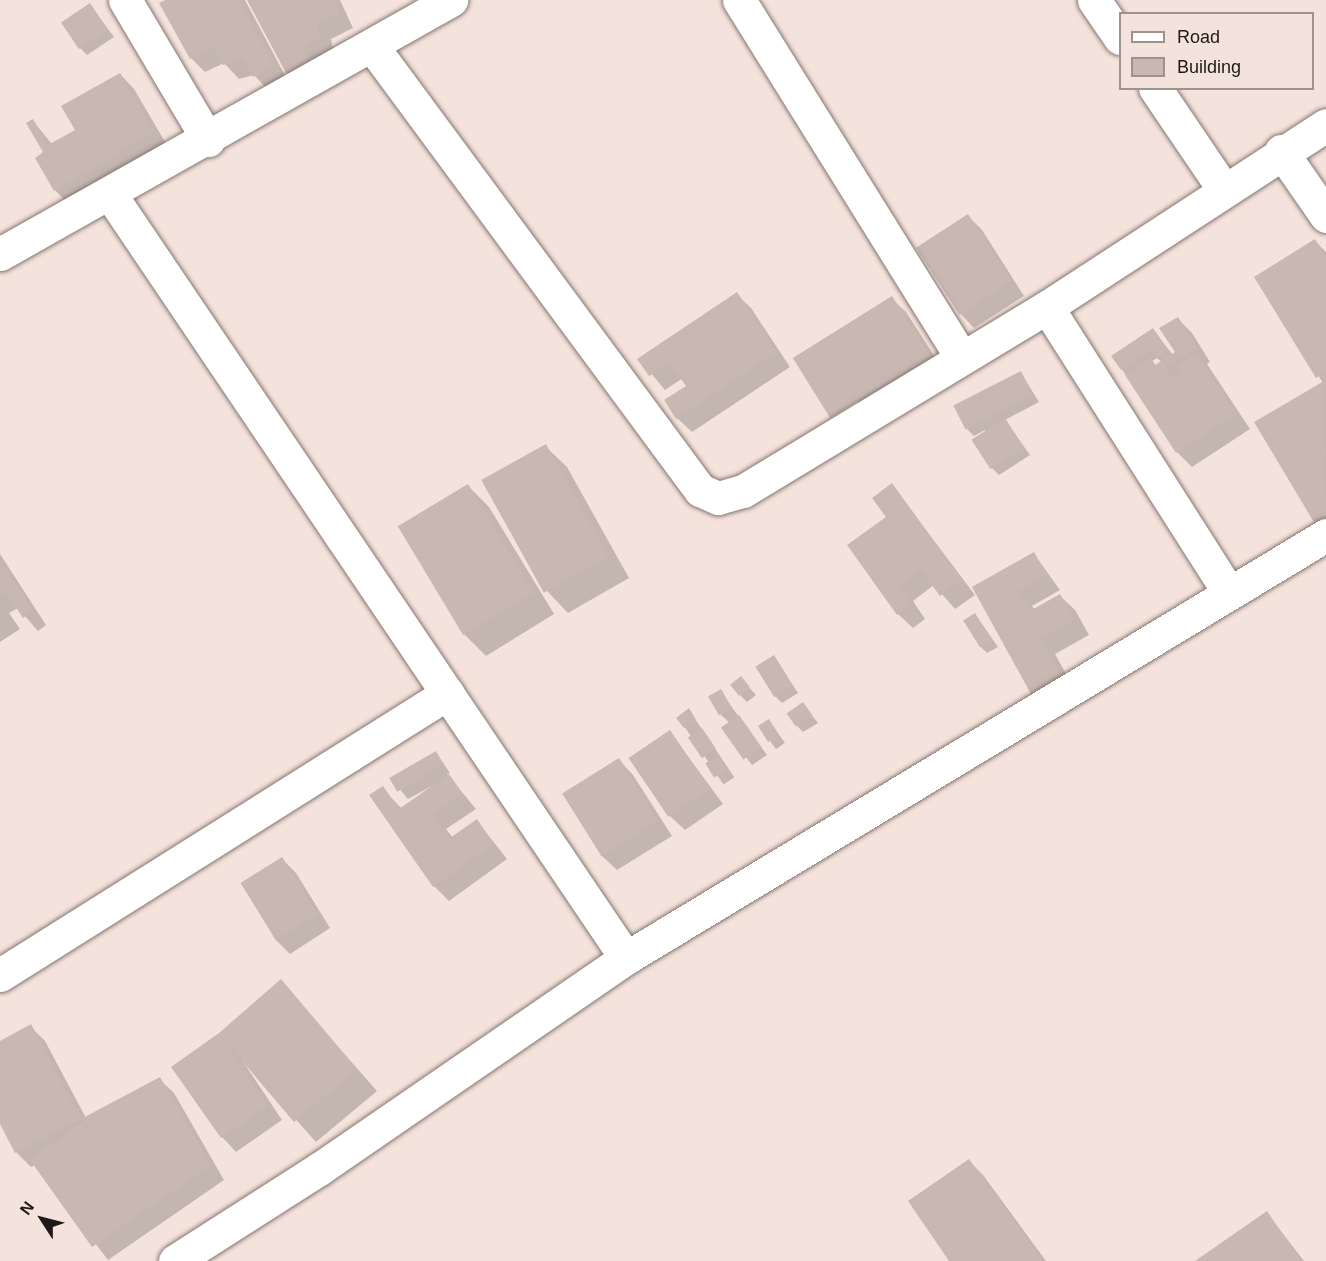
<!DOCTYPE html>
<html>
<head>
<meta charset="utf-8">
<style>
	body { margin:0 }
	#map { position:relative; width:1326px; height:1261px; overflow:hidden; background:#f4e3dc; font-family:Helvetica,sans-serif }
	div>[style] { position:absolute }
	.shadow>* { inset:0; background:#0003; transform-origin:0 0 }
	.building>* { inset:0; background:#c8b8b1; transform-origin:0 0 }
	.roads { filter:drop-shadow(0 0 2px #847670) drop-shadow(0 0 2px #847670) }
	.minor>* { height:33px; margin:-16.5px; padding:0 16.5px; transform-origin:16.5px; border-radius:16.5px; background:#fff }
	span { translate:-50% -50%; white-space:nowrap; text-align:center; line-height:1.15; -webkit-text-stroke:6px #f4e3dc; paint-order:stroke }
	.legend { position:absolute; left:1119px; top:12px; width:195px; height:78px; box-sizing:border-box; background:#f4e3dc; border:2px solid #9e928d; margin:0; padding:8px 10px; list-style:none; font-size:18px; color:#1e1916 }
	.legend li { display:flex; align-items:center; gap:12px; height:30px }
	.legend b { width:30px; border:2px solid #9e928d }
	.north { position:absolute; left:12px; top:1189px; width:60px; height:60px; -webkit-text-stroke:4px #f4e3dc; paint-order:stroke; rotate:306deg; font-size:16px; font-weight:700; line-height:24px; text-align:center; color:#1e1916 }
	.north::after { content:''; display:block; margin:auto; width:21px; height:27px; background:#1e1916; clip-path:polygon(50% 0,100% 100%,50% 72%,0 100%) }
</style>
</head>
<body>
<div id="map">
	<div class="shadow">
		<i style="clip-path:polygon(168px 0,245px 0,288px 81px,269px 91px,254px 75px,239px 79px,224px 63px,205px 72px,191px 58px)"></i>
		<i style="clip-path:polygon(249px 0,340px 0,353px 28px,331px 39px,334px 54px,301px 87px,287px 72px)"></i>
		<i style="clip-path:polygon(90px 5px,114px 37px,87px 55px,80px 48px)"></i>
		<i style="clip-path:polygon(120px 74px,134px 89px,168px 147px,69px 205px,55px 190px,33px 121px,52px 144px,77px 130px)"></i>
		<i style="clip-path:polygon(968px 216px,982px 230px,1024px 296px,974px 328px,960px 313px)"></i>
		<i style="clip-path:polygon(1315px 241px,1326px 252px,1326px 533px,1316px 523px,1323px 383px,1256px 277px)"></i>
		<i style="clip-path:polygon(736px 294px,751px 308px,790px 367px,692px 432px,677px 418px,688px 386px,683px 378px,665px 390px,639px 359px)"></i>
		<i style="clip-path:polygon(891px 298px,906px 312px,944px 371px,848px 433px)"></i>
		<i style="clip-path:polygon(evenodd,1178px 319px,1192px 333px,1210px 362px,1207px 364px,1250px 429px,1192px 467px,1177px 452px,1113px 356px,1153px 330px,1173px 355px,1177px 353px,1178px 319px,1157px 358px,1162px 362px,1156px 366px,1152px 361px,1157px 358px)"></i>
		<i style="clip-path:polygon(1021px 373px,1039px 402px,1005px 420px,1030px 455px,999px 475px,992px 468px,985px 430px,974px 436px,967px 429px)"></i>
		<i style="clip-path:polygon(545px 446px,567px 467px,629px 578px,568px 613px,547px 591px,484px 481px)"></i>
		<i style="clip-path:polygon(892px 485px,975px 595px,955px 609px,934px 585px,913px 601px,925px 619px,913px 628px,898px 614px,888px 518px)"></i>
		<i style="clip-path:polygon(468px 486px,489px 507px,554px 614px,486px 656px,465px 635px,400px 527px)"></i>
		<i style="clip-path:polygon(0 554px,46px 625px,38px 631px,18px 608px,9px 613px,20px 629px,0 642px)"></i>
		<i style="clip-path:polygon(1034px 554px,1060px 590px,1032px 606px,1035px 610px,1060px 596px,1075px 610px,1089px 635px,1055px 654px,1076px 692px,974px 588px)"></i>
		<i style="clip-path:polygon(975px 614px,998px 647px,987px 653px,980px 646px)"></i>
		<i style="clip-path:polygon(774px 657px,798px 693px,782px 703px,775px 696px)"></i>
		<i style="clip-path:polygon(747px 685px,756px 695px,747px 702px,740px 695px)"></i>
		<i style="clip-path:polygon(720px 691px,767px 755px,752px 765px,723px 727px,730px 723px,721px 715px)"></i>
		<i style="clip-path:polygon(803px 704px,818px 723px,803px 732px,796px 725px)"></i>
		<i style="left:689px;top:710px;width:81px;height:13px;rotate:56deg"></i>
		<i style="left:769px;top:721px;width:27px;height:11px;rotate:54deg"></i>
		<i style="clip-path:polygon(670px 732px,723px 804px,685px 830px,670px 816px)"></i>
		<i style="clip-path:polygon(436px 753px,450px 773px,447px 774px,476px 809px,446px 829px,453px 838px,477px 821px,507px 859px,449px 901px,434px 886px,372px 795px,382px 788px,402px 809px,441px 781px,408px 799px,392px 780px)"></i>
		<i style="clip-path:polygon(619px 760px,633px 775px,672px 836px,617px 870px,602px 856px)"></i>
		<i style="clip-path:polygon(282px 859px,296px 873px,330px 928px,290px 954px,275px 939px,242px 884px)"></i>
		<i style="clip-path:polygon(281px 982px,377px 1091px,316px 1142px,240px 1057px,282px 1120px,236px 1152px,222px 1137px,219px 1034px)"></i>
		<i style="clip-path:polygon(30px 1026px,45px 1041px,86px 1118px,159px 1079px,174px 1093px,224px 1180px,108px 1260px,35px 1165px,31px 1167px,17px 1153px,0 1121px,0 1042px)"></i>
		<i style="clip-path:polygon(969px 1161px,983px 1175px,1046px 1261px,951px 1261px)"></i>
		<i style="clip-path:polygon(1267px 1213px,1304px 1261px,1198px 1261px)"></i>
	</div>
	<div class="building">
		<i style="clip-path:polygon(165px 0,239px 0,274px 66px,253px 77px,243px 59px,223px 65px,213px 46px,190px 59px,159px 3px)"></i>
		<i style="clip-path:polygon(247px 0,334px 0,340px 13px,317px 25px,320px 39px,306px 46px,307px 63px,286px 73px)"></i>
		<i style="left:90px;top:3px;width:32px;height:35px;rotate:56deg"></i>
		<i style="clip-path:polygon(120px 73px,154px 132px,54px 191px,35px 158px,43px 152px,26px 123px,33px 119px,48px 145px,75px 130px,61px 106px)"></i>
		<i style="left:968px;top:214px;width:80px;height:62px;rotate:57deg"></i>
		<i style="clip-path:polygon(1315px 239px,1326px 257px,1326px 372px,1316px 378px,1254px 277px)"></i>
		<i style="clip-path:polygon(737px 292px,777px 352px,676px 419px,664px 400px,686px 386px,670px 363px,649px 376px,637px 359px)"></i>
		<i style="left:892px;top:296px;width:71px;height:117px;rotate:58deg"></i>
		<i style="clip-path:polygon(1178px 317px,1197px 347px,1166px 367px,1173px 379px,1180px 375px,1175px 366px,1196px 352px,1236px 414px,1176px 453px,1125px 375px,1151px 358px,1155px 365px,1175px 352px,1159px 328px)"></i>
		<i style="clip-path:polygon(1153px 328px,1169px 351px,1156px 359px,1151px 351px,1121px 370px,1111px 356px)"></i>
		<i style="left:1021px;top:371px;width:27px;height:76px;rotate:63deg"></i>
		<i style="clip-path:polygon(1324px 381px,1326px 517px,1315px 524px,1254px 422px)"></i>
		<i style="left:1005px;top:418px;width:35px;height:40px;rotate:57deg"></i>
		<i style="left:546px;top:444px;width:129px;height:74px;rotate:61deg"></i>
		<i style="clip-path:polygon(892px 483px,962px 580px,940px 596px,921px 570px,899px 586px,912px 604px,897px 615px,847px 545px,886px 517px,872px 498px)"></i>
		<i style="left:468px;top:484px;width:127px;height:82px;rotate:59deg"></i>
		<i style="clip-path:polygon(1034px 552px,1047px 575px,1019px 591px,1030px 611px,1060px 594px,1075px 620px,1042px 639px,1062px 678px,1031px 694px,972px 587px)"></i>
		<i style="clip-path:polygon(0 560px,33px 610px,23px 618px,6px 592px,0 596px)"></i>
		<i style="left:975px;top:613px;width:32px;height:14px;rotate:58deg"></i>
		<i style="left:774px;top:655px;width:36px;height:22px;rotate:58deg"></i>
		<i style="left:741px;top:676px;width:14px;height:14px;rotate:51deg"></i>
		<i style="left:721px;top:689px;width:22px;height:15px;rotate:60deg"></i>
		<i style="left:803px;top:702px;width:16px;height:20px;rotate:55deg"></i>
		<i style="clip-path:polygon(689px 708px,696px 720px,684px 728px,676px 718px)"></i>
		<i style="left:739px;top:715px;width:39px;height:22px;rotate:55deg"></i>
		<i style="left:769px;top:719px;width:19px;height:13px;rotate:58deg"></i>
		<i style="left:702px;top:728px;width:25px;height:17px;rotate:56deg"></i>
		<i style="left:670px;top:730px;width:71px;height:50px;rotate:56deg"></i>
		<i style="left:436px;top:751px;width:16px;height:54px;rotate:60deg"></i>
		<i style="left:719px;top:755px;width:17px;height:16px;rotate:59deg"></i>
		<i style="left:619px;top:758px;width:74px;height:67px;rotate:58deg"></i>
		<i style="clip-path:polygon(449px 774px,463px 794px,433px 814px,450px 838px,477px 819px,494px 844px,433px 887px,369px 795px,383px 786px,399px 809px)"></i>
		<i style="left:282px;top:857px;width:67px;height:49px;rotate:58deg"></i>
		<i style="clip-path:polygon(281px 979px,357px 1069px,294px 1122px,220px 1035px,268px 1105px,221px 1138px,171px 1067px,219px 1033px)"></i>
		<i style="clip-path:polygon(31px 1024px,81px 1119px,15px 1153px,0 1124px,0 1041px)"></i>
		<i style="clip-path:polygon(160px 1077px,211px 1165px,92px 1247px,30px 1160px,81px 1123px,115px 1170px,81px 1119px)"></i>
		<i style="clip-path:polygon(969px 1159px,1043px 1261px,949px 1261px,908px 1201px)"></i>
		<i style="clip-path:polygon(1267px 1211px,1301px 1261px,1195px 1261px)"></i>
	</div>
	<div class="roads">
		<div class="minor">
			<i style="left:125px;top:0;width:163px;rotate:59.3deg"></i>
			<i style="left:739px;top:0;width:420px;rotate:58.1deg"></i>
			<i style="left:1094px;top:0;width:46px;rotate:55.6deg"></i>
			<i style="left:372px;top:46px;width:552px;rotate:53.55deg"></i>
			<i style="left:700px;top:490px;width:20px;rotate:24deg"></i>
			<i style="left:718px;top:498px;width:26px;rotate:-16deg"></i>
			<i style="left:743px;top:491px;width:355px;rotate:-31.2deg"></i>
			<i style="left:1047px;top:307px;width:333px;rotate:-33.1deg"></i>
			<i style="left:1155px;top:88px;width:123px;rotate:55.9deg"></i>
			<i style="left:1281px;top:151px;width:79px;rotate:55.3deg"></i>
			<i style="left:110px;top:194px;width:922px;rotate:55.97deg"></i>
			<i style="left:0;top:254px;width:518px;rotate:-29.39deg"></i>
			<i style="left:1047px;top:307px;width:339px;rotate:57.5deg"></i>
			<i style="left:0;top:975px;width:529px;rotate:-32.19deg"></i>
			<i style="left:175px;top:1261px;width:171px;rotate:-32.6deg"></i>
			<i style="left:319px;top:1169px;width:373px;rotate:-34.5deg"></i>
			<i style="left:626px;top:958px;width:818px;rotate:-31.14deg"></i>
		</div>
	</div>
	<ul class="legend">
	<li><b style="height:8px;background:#fff"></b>Road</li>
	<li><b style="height:16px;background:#c8b8b1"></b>Building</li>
	</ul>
	<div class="north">N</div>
</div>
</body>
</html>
